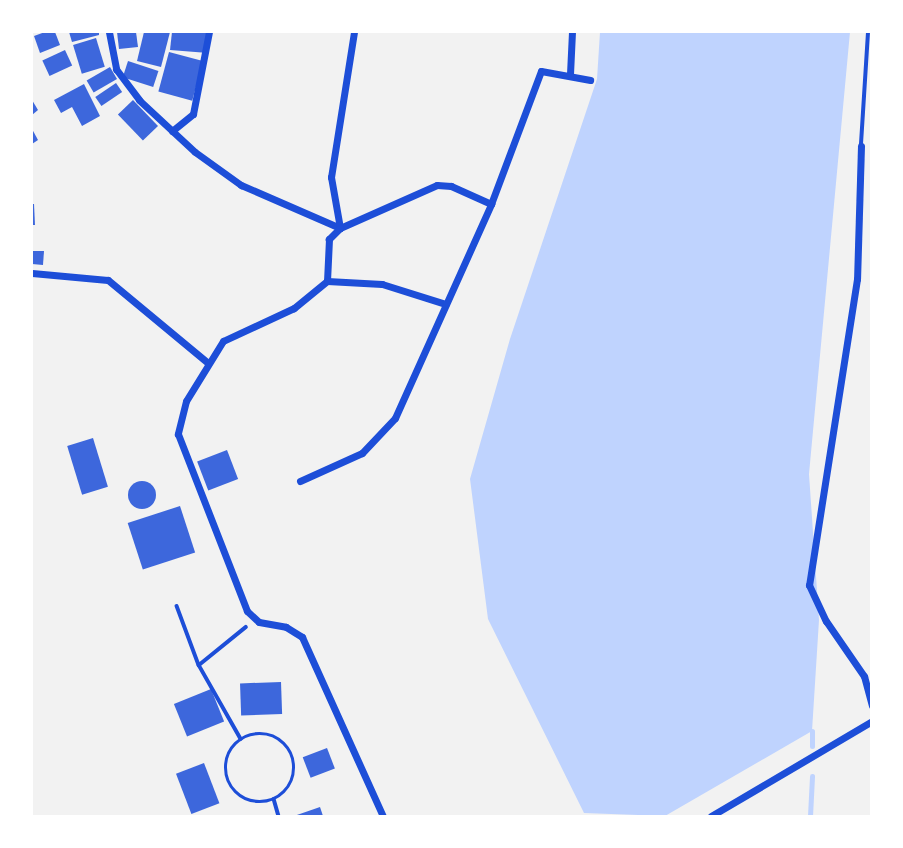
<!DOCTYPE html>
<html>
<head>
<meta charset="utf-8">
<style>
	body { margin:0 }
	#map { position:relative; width:903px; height:848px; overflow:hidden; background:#f2f2f2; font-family:"Source Sans 3",sans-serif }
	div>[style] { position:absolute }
	.water>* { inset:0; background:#bfd3fe }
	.stream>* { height:5px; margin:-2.5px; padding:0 2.5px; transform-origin:2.5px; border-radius:2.5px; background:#bfd3fe }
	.building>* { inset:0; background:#3d67dc; transform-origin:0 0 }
	.round { border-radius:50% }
	.path>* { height:3.5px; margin:-1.75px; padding:0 1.75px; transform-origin:1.75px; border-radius:1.75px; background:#1d4ed8 }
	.path>.ring { margin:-1.75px; padding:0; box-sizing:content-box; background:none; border:3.5px solid #1d4ed8; border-radius:50% }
	.service>* { height:3.5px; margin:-1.75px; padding:0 1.75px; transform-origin:1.75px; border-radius:1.75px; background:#1d4ed8 }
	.minor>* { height:7px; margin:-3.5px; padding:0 3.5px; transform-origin:3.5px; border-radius:3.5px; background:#1d4ed8 }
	span { translate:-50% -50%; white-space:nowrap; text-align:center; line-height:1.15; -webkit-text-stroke:5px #fff; paint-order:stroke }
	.frame { position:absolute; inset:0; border:33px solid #fff; pointer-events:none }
</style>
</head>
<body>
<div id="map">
	<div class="water">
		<i style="clip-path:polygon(600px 32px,850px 32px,809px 474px,819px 620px,812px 731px,665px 816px,584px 813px,488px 619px,470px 479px,510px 339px,597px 79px)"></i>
	</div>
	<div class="stream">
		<i style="left:812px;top:746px;width:15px;rotate:-90deg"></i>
		<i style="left:810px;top:816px;width:40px;rotate:-87.1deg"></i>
	</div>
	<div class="building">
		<i style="clip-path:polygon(45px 32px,55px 32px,60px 45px,40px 53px,34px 36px)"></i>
		<i style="clip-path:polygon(69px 32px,99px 32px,99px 35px,72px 42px)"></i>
		<i style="clip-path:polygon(117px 32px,136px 32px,138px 47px,119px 49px)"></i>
		<i style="clip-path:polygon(144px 32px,170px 32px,161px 67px,137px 61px)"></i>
		<i style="clip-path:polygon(172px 32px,209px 32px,208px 53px,170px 50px)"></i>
		<i style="left:96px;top:38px;width:30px;height:24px;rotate:73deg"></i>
		<i style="left:65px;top:50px;width:17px;height:25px;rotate:65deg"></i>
		<i style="left:169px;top:52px;width:35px;height:41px;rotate:15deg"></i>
		<i style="left:128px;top:61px;width:32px;height:17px;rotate:18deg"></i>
		<i style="left:110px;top:67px;width:14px;height:27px;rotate:60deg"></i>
		<i style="left:116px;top:83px;width:11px;height:25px;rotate:56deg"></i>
		<i style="clip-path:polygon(84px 84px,100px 116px,82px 126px,72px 107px,61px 113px,54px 100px)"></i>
		<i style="clip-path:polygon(32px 100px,38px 110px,32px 115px)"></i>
		<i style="left:133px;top:100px;width:36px;height:21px;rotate:46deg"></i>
		<i style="clip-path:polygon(32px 129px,38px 140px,32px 144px)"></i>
		<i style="clip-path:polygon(32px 204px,34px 204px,35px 225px,32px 225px)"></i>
		<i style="clip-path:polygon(32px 251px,44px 251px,43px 265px,32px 264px)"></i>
		<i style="left:93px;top:438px;width:51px;height:27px;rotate:73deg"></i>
		<i style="left:227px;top:450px;width:31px;height:32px;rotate:69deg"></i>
		<i class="round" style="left:128px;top:481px;width:28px;height:28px"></i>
		<i style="left:180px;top:506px;width:49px;height:55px;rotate:72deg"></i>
		<i style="left:281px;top:682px;width:32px;height:41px;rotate:88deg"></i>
		<i style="left:211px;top:689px;width:35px;height:40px;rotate:68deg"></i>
		<i style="left:327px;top:748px;width:22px;height:26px;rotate:69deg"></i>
		<i style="left:204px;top:763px;width:43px;height:30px;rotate:69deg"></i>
		<i style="clip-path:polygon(320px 807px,323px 816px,294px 816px)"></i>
	</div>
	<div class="path">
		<i style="left:177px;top:606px;width:63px;rotate:69.6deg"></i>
		<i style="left:199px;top:665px;width:85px;rotate:60.4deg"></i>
		<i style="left:199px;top:665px;width:60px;rotate:-39deg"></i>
		<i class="ring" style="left:226px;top:734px;width:64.5px;height:64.5px"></i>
		<i style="left:274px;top:799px;width:18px;rotate:74deg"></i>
	</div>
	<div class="service">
		<i style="left:861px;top:144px;width:112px;rotate:-86.4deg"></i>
	</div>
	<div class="minor">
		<i style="left:109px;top:32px;width:38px;rotate:79deg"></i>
		<i style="left:116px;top:69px;width:39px;rotate:53deg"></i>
		<i style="left:139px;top:100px;width:76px;rotate:42.9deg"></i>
		<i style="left:195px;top:152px;width:57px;rotate:35.7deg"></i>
		<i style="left:241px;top:185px;width:108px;rotate:23.5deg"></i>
		<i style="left:340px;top:228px;width:106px;rotate:-23.9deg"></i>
		<i style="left:437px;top:185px;width:14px;rotate:4deg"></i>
		<i style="left:451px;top:186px;width:44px;rotate:24.2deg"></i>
		<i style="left:354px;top:32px;width:147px;rotate:99deg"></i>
		<i style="left:331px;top:177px;width:52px;rotate:80deg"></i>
		<i style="left:340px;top:228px;width:16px;rotate:135deg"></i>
		<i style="left:329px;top:239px;width:42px;rotate:92.7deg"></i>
		<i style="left:327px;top:281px;width:43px;rotate:140.7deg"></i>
		<i style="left:294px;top:308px;width:78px;rotate:155.1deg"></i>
		<i style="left:223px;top:341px;width:70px;rotate:121.7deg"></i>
		<i style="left:186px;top:401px;width:34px;rotate:104deg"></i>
		<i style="left:178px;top:434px;width:190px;rotate:68.7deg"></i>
		<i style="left:247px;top:611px;width:16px;rotate:43deg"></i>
		<i style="left:259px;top:622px;width:27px;rotate:10deg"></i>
		<i style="left:286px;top:627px;width:19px;rotate:32deg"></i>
		<i style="left:302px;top:637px;width:196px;rotate:65.7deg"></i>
		<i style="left:570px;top:74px;width:42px;rotate:-87.3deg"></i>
		<i style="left:172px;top:131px;width:27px;rotate:-39deg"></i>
		<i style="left:193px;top:114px;width:84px;rotate:-79deg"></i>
		<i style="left:861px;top:146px;width:133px;rotate:91.7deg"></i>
		<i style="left:857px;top:279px;width:310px;rotate:98.9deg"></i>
		<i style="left:809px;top:585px;width:40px;rotate:65deg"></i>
		<i style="left:826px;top:621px;width:67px;rotate:55.4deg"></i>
		<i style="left:864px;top:676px;width:31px;rotate:75deg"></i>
		<i style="left:32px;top:273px;width:76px;rotate:5.3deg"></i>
		<i style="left:108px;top:280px;width:130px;rotate:39.7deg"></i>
		<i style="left:327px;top:281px;width:55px;rotate:3.1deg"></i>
		<i style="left:382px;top:284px;width:67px;rotate:17.4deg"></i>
		<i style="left:300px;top:481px;width:68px;rotate:-24.3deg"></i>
		<i style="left:362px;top:453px;width:48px;rotate:-46.7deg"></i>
		<i style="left:395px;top:418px;width:235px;rotate:-65.8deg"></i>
		<i style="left:491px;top:204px;width:142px;rotate:-69.4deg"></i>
		<i style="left:541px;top:71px;width:50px;rotate:10.4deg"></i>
		<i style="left:711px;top:816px;width:187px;rotate:-30.5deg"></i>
	</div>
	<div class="frame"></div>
</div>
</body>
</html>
